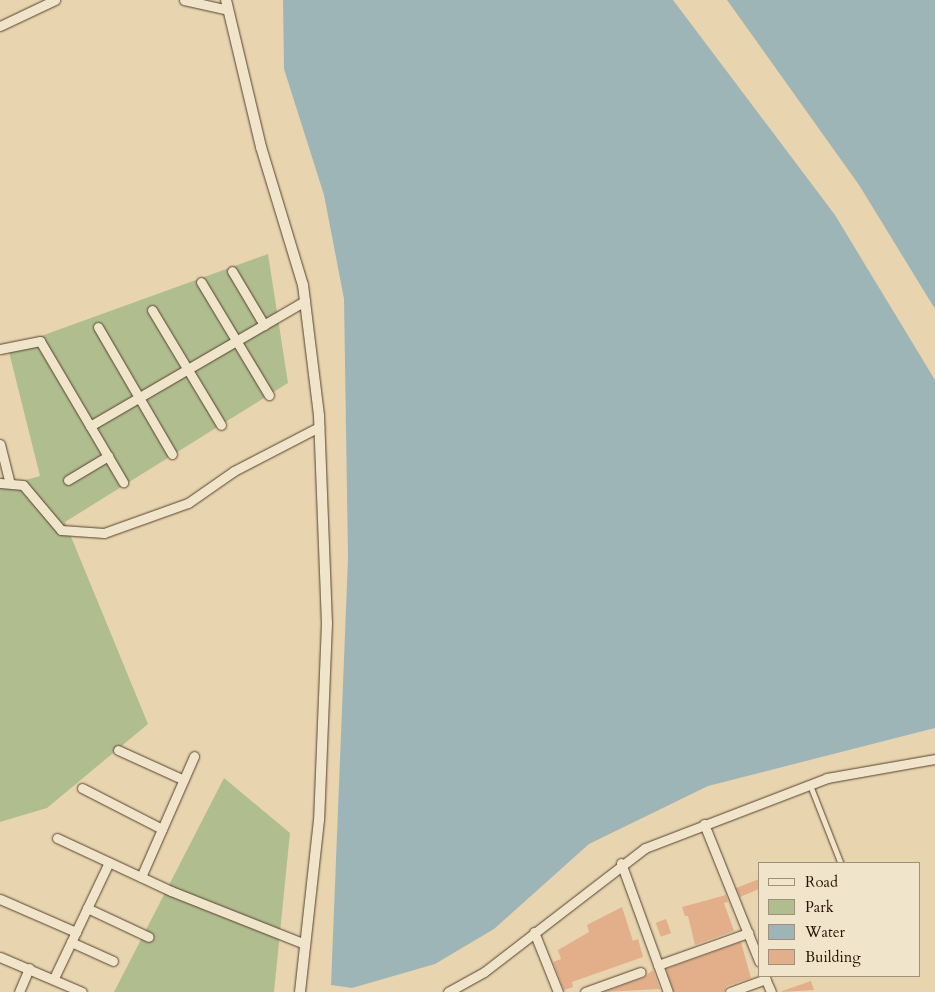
<!DOCTYPE html>
<html>
<head>
<meta charset="utf-8">
<style>
	body { margin:0 }
	#map { position:relative; width:935px; height:992px; overflow:hidden; background:#e8d5af; font-family:Cardo,serif }
	div>[style] { position:absolute }
	.green>* { inset:0; background:#b0be8f }
	.water>* { inset:0; background:#9eb5b7 }
	.building>* { inset:0; background:#e3af8b; transform-origin:0 0 }
	.roads { filter:drop-shadow(0 0 1px #56412e) drop-shadow(0 0 1px #56412e) }
	.service>* { height:4.5px; margin:-2.25px; padding:0 2.25px; transform-origin:2.25px; border-radius:2.25px; background:#f0e4cb }
	.minor>* { height:9px; margin:-4.5px; padding:0 4.5px; transform-origin:4.5px; border-radius:4.5px; background:#f0e4cb }
	.tertiary>* { height:10px; margin:-5px; padding:0 5px; transform-origin:5px; border-radius:5px; background:#f0e4cb }
	span { translate:-50% -50%; white-space:nowrap; text-align:center; line-height:1.15; -webkit-text-stroke:4.5px #f0e4cb; paint-order:stroke }
	.legend { position:absolute; left:758px; top:862px; width:162px; height:115px; box-sizing:border-box; background:#f0e4cb; border:1px solid #9f8f7b; margin:0; padding:6px 9px; list-style:none; font-size:15px; color:#261003 }
	.legend li { display:flex; align-items:center; gap:10px; height:25px }
	.legend b { width:25px; border:1px solid #9f8f7b }
</style>
</head>
<body>
<div id="map">
	<div class="green">
		<i style="clip-path:polygon(268px 254px,288px 383px,65px 522px,148px 724px,47px 808px,0 822px,0 487px,40px 476px,8px 348px)"></i>
		<i style="clip-path:polygon(224px 778px,290px 833px,274px 992px,114px 992px)"></i>
	</div>
	<div class="water">
		<i style="clip-path:polygon(283px 0,673px 0,835px 215px,935px 380px,935px 728px,708px 786px,589px 844px,494px 929px,435px 964px,352px 988px,331px 985px,348px 558px,344px 299px,324px 195px,284px 69px)"></i>
		<i style="clip-path:polygon(727px 0,935px 0,935px 309px,859px 185px)"></i>
	</div>
	<div class="building">
		<i style="clip-path:polygon(759px 879px,759px 889px,740px 897px,736px 888px)"></i>
		<i style="clip-path:polygon(726px 895px,728px 902px,724px 903px,734px 931px,695px 945px,688px 916px,685px 916px,682px 907px)"></i>
		<i style="clip-path:polygon(622px 907px,633px 941px,638px 939px,643px 957px,572px 982px,573px 987px,564px 990px,553px 962px,561px 959px,558px 950px,589px 932px,587px 925px)"></i>
		<i style="left:666px;top:919px;width:15px;height:11px;rotate:70deg"></i>
		<i style="clip-path:polygon(741px 942px,751px 978px,727px 986px,724px 992px,674px 992px,666px 969px)"></i>
		<i style="clip-path:polygon(653px 970px,660px 989px,604px 992px,643px 978px)"></i>
		<i style="clip-path:polygon(811px 981px,814px 990px,782px 992px,782px 991px)"></i>
	</div>
	<div class="roads">
		<div class="service">
			<i style="left:810px;top:784px;width:85px;rotate:68.6deg"></i>
		</div>
		<div class="minor">
			<i style="left:184px;top:0;width:45px;rotate:12.8deg"></i>
			<i style="left:0;top:26px;width:61px;rotate:-25.3deg"></i>
			<i style="left:232px;top:271px;width:63px;rotate:59.3deg"></i>
			<i style="left:201px;top:282px;width:132px;rotate:59deg"></i>
			<i style="left:152px;top:310px;width:134px;rotate:59deg"></i>
			<i style="left:98px;top:327px;width:147px;rotate:59.8deg"></i>
			<i style="left:0;top:349px;width:41px;rotate:-11.3deg"></i>
			<i style="left:40px;top:341px;width:164px;rotate:59.5deg"></i>
			<i style="left:90px;top:426px;width:249px;rotate:-30.2deg"></i>
			<i style="left:0;top:444px;width:38px;rotate:76deg"></i>
			<i style="left:68px;top:480px;width:47px;rotate:-31deg"></i>
			<i style="left:0;top:483px;width:23px;rotate:5deg"></i>
			<i style="left:23px;top:485px;width:59px;rotate:49.8deg"></i>
			<i style="left:61px;top:530px;width:43px;rotate:4deg"></i>
			<i style="left:104px;top:533px;width:89px;rotate:-19.7deg"></i>
			<i style="left:188px;top:503px;width:56px;rotate:-34.8deg"></i>
			<i style="left:234px;top:471px;width:96px;rotate:-27.4deg"></i>
			<i style="left:118px;top:750px;width:72px;rotate:24.4deg"></i>
			<i style="left:82px;top:788px;width:90px;rotate:27.1deg"></i>
			<i style="left:704px;top:824px;width:148px;rotate:68.1deg"></i>
			<i style="left:57px;top:838px;width:126px;rotate:24.9deg"></i>
			<i style="left:171px;top:891px;width:144px;rotate:21.6deg"></i>
			<i style="left:621px;top:863px;width:137px;rotate:70deg"></i>
			<i style="left:141px;top:877px;width:132px;rotate:-66.3deg"></i>
			<i style="left:0;top:899px;width:83px;rotate:23.5deg"></i>
			<i style="left:87px;top:908px;width:68px;rotate:25.1deg"></i>
			<i style="left:534px;top:932px;width:65px;rotate:68.2deg"></i>
			<i style="left:71px;top:942px;width:46px;rotate:24.3deg"></i>
			<i style="left:0;top:957px;width:89px;rotate:23.1deg"></i>
			<i style="left:658px;top:965px;width:96px;rotate:-19.6deg"></i>
			<i style="left:764px;top:976px;width:17px;rotate:66deg"></i>
			<i style="left:54px;top:978px;width:128px;rotate:-64.6deg"></i>
			<i style="left:19px;top:992px;width:26px;rotate:-67deg"></i>
			<i style="left:448px;top:992px;width:41px;rotate:-29.1deg"></i>
			<i style="left:484px;top:972px;width:203px;rotate:-37.6deg"></i>
			<i style="left:645px;top:848px;width:195px;rotate:-21deg"></i>
			<i style="left:827px;top:778px;width:110px;rotate:-10deg"></i>
			<i style="left:585px;top:992px;width:59px;rotate:-19.7deg"></i>
			<i style="left:730px;top:992px;width:38px;rotate:-20deg"></i>
		</div>
		<div class="tertiary">
			<i style="left:226px;top:0;width:151px;rotate:76.6deg"></i>
			<i style="left:261px;top:147px;width:144px;rotate:73.1deg"></i>
			<i style="left:303px;top:285px;width:132px;rotate:83deg"></i>
			<i style="left:319px;top:416px;width:207px;rotate:87.8deg"></i>
			<i style="left:327px;top:623px;width:197px;rotate:92.3deg"></i>
			<i style="left:319px;top:820px;width:173px;rotate:96.3deg"></i>
		</div>
	</div>
	<ul class="legend">
	<li><b style="height:6px;background:#f0e4cb"></b>Road</li>
	<li><b style="height:14px;background:#b0be8f"></b>Park</li>
	<li><b style="height:14px;background:#9eb5b7"></b>Water</li>
	<li><b style="height:14px;background:#e3af8b"></b>Building</li>
	</ul>
</div>
</body>
</html>
